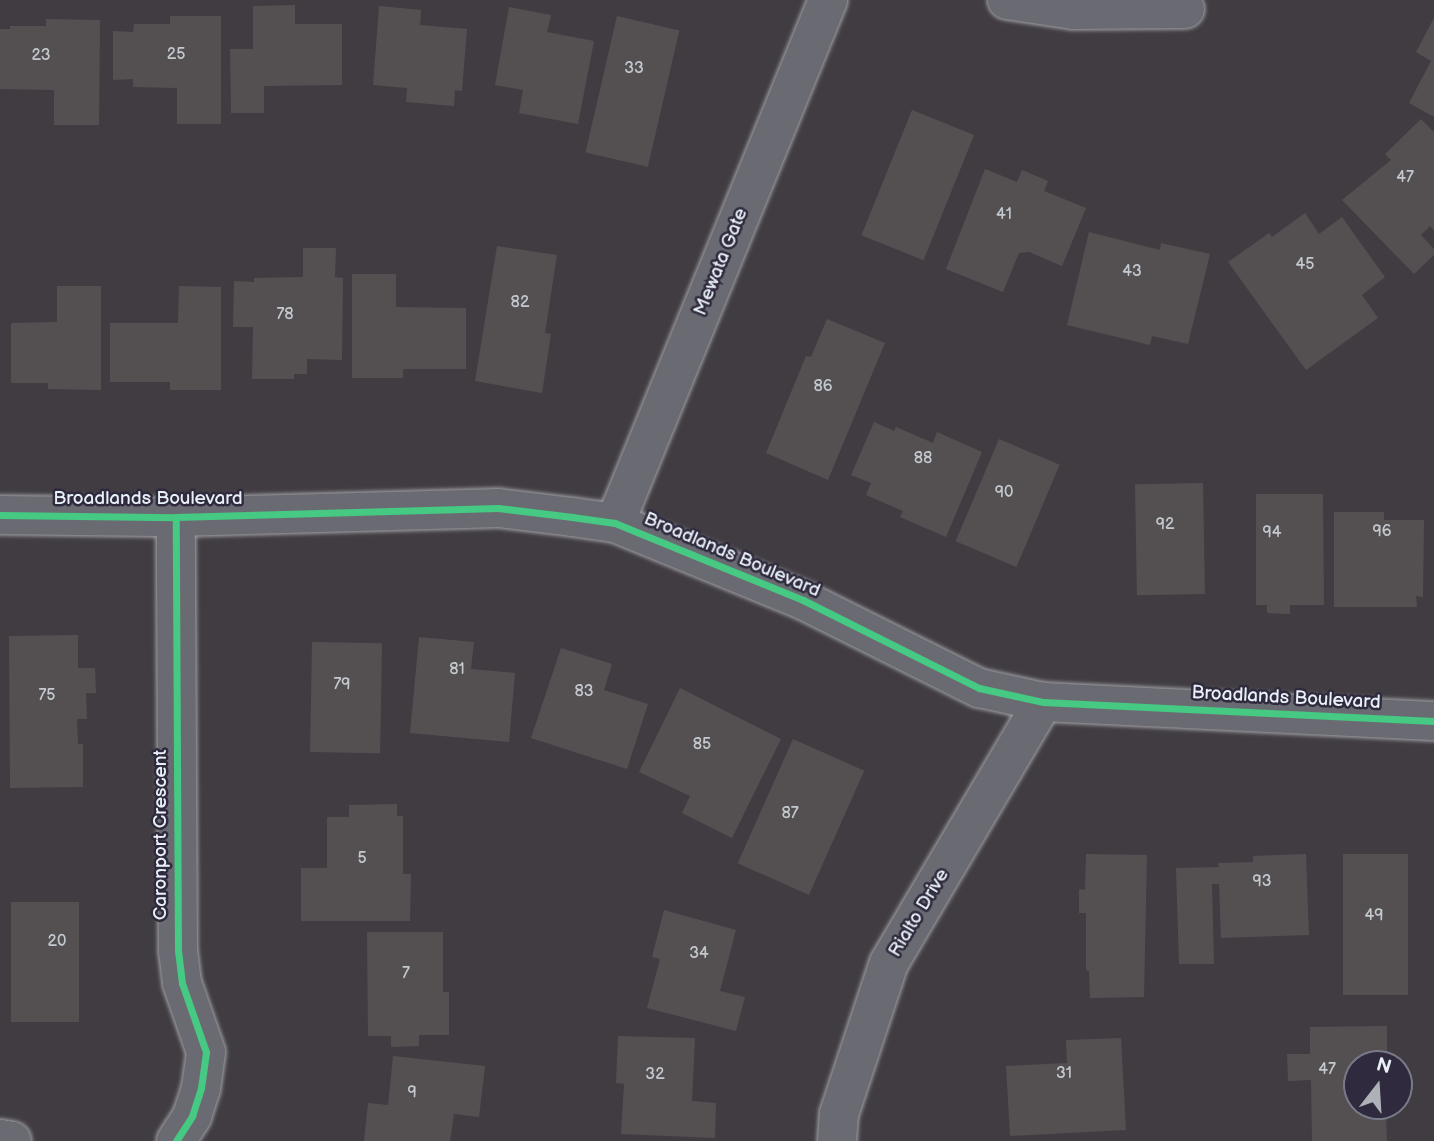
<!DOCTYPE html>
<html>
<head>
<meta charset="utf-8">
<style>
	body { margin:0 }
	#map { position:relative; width:1434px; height:1141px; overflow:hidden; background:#403c42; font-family:"Balsamiq Sans",sans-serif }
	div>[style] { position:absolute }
	.building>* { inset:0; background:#545052; transform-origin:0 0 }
	.roads { filter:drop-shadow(0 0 2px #9f9fa3) drop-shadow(0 0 2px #9f9fa3) }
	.minor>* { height:38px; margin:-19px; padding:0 19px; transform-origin:19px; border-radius:19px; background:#6a6b72 }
	.cycleway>* { height:7px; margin:-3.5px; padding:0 3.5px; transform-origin:3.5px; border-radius:3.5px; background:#46c982 }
	span { translate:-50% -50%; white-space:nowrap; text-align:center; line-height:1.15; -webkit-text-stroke:5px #2f2a3d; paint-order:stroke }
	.number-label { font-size:16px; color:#c3c9ce }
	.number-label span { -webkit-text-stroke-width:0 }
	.street-label { font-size:19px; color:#e8f1f8 }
	.north { position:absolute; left:1343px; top:1050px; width:70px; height:70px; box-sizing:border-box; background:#2f2a3d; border:2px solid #797a88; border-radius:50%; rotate:17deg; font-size:19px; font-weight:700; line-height:28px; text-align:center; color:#e8f1f8 }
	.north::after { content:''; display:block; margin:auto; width:24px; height:32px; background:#adb2b8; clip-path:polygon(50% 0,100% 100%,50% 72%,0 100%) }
</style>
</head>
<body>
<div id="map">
	<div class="building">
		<i style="clip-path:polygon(295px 5px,295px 24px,342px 24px,342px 85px,264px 86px,264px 113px,231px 113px,230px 49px,253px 49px,253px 6px)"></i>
		<i style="clip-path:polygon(379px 6px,421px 10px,420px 25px,467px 29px,462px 91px,455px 90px,454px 106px,406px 102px,407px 88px,373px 85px)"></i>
		<i style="clip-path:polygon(509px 7px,551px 15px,547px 32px,594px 41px,578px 124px,519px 113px,523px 90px,495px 85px)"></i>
		<i style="clip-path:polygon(170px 16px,221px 16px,221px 124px,177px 124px,177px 88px,133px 87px,133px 79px,113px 80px,113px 31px,133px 32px,134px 24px,170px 24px)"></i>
		<i style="left:617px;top:16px;width:64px;height:140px;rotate:13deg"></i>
		<i style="clip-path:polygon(1434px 18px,1434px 117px,1409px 103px,1431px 61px,1416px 52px)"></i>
		<i style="clip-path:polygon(46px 19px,100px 20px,99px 125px,54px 125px,54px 90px,0 89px,0 29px,10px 29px,10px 26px,46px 26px)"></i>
		<i style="left:912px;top:110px;width:67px;height:135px;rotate:22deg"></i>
		<i style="clip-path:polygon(1421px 119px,1434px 132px,1434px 231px,1430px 226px,1421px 235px,1434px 249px,1434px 255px,1414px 274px,1342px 200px,1391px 160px,1385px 154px)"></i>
		<i style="clip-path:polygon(985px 169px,1017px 182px,1022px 170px,1048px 181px,1044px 191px,1086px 208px,1062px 266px,1029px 252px,1019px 253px,1003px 292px,946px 269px)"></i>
		<i style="clip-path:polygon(1305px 213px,1319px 234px,1342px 217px,1385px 277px,1362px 295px,1378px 318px,1306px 370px,1228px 262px,1269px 233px,1272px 237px)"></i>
		<i style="clip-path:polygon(1089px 232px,1160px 250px,1161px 243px,1210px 254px,1188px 344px,1152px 336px,1150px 345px,1067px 325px)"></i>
		<i style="clip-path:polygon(497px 246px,557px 255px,545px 333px,551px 334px,542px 393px,475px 381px)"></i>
		<i style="clip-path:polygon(303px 248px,336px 248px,335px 277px,343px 278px,342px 360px,307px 359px,307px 374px,294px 374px,294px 379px,252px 379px,253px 327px,233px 327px,234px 281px,254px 282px,254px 278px,303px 277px)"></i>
		<i style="clip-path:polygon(352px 274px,396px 274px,396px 307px,466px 308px,466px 369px,403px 369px,403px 378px,352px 378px)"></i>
		<i style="clip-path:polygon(57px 286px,101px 286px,101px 390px,48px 389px,48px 383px,11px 383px,11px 323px,57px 322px)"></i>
		<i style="clip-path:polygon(179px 286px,221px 287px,221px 390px,170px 390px,170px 382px,110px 382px,110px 323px,178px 323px)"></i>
		<i style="clip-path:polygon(827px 319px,885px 343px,828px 480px,766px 453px,806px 356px,811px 357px)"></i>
		<i style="clip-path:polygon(874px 422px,894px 431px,896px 427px,933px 443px,937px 432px,982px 452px,946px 537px,900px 517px,903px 511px,866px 495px,871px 483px,851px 475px)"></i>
		<i style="left:999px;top:439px;width:66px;height:111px;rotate:23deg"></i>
		<i style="left:1203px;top:483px;width:111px;height:68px;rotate:89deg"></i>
		<i style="clip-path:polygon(1256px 494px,1323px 494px,1324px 605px,1290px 605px,1290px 614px,1267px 613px,1267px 605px,1256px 605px)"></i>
		<i style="clip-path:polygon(1334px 512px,1384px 512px,1384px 520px,1424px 520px,1423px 597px,1416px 596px,1417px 607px,1334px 607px)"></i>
		<i style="clip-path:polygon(78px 635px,78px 668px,95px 668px,96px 693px,86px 693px,87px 719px,77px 719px,78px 744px,83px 744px,83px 787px,10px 788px,9px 636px)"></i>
		<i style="clip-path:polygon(419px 637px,474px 642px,471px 669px,515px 673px,509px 742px,410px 733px)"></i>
		<i style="left:312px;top:642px;width:70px;height:110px;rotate:1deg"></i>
		<i style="clip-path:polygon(561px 648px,612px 664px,604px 690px,648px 704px,627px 769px,531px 738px)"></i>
		<i style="clip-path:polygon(680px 688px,781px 739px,732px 838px,682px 813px,690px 796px,639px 772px)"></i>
		<i style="left:793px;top:739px;width:78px;height:136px;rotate:24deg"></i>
		<i style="clip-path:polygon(397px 804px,397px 816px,403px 816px,403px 874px,411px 874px,410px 921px,301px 921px,301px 868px,327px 868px,327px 817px,349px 817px,349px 805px)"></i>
		<i style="clip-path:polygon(1086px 854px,1147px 855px,1144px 997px,1090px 998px,1089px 971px,1086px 970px,1086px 913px,1079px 913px,1079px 889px,1085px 890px)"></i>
		<i style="clip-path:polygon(1306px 854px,1309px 935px,1221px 938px,1219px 884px,1212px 884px,1214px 964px,1179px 964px,1176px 868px,1219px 867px,1218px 863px,1253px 862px,1253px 856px)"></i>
		<i style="left:1343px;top:854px;width:65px;height:141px"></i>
		<i style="left:11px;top:902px;width:68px;height:120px"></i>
		<i style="clip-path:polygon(664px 910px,736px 930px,720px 991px,745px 997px,736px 1031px,647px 1008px,660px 959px,652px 957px)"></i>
		<i style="clip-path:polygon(367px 932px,443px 932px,443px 992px,449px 992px,449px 1035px,419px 1035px,419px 1046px,391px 1047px,391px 1036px,368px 1036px)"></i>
		<i style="clip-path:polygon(1387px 1026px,1387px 1064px,1357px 1064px,1357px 1106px,1394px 1106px,1394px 1116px,1386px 1116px,1387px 1141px,1312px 1141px,1311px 1080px,1288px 1081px,1287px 1054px,1310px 1054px,1310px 1027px)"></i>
		<i style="clip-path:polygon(618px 1036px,695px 1038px,692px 1101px,716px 1103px,715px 1138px,621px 1134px,624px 1084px,616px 1083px)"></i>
		<i style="clip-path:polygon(1121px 1038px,1126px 1130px,1010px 1136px,1006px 1066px,1067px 1063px,1066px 1040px)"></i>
		<i style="clip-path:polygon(393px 1056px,485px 1066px,479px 1117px,454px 1114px,450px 1141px,364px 1141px,368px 1103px,388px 1105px)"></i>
	</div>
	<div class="roads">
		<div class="minor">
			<i style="left:1007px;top:0;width:67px;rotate:8.6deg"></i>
			<i style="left:1073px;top:10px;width:112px;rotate:-0.5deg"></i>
			<i style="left:0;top:515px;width:176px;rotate:0.7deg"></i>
			<i style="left:176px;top:517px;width:322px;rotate:-1.6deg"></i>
			<i style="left:498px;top:508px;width:75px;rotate:6.9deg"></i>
			<i style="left:572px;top:517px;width:43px;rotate:7.9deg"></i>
			<i style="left:615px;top:523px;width:203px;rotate:22.3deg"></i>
			<i style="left:803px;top:600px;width:197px;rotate:26.6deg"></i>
			<i style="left:979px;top:688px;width:66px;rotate:12.3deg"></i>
			<i style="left:1043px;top:702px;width:391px;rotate:2.8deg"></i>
			<i style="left:615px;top:523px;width:565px;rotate:-67.84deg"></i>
			<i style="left:0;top:1139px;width:12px;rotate:9deg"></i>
			<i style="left:176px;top:1141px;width:30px;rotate:-57deg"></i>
			<i style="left:192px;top:1116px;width:29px;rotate:-72deg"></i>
			<i style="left:201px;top:1088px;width:36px;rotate:-82deg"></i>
			<i style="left:206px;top:1052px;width:73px;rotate:-109.2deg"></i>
			<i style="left:182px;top:983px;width:32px;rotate:-97deg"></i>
			<i style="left:178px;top:951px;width:434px;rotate:-90.3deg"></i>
			<i style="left:837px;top:1141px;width:27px;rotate:-86deg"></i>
			<i style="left:839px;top:1114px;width:159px;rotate:-71.7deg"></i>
			<i style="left:889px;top:963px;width:303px;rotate:-59.5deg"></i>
		</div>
	</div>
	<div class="cycleway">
		<i style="left:0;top:515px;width:176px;rotate:0.7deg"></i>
		<i style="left:176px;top:517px;width:322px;rotate:-1.6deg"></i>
		<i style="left:498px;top:508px;width:75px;rotate:6.9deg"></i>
		<i style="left:572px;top:517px;width:43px;rotate:7.9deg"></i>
		<i style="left:615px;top:523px;width:203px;rotate:22.3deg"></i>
		<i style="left:803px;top:600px;width:197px;rotate:26.6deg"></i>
		<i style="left:979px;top:688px;width:66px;rotate:12.3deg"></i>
		<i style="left:1043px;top:702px;width:391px;rotate:2.8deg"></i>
		<i style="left:176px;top:1141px;width:30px;rotate:-57deg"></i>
		<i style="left:192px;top:1116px;width:29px;rotate:-72deg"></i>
		<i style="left:201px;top:1088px;width:36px;rotate:-82deg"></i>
		<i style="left:206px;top:1052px;width:73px;rotate:-109.2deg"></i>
		<i style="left:182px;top:983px;width:32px;rotate:-97deg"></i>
		<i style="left:178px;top:951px;width:434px;rotate:-90.3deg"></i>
	</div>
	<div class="number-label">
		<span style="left:176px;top:55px">25</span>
		<span style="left:41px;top:56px">23</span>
		<span style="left:634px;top:69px">33</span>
		<span style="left:1405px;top:178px">47</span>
		<span style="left:1004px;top:215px">41</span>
		<span style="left:1305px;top:265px">45</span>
		<span style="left:1132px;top:272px">43</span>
		<span style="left:520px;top:303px">82</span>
		<span style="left:285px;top:315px">78</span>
		<span style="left:823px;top:387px">86</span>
		<span style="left:923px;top:459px">88</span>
		<span style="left:1004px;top:493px">90</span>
		<span style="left:1165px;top:525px">92</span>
		<span style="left:1382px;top:532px">96</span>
		<span style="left:1272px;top:533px">94</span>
		<span style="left:457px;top:670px">81</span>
		<span style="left:342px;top:685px">79</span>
		<span style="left:584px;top:692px">83</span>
		<span style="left:47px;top:696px">75</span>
		<span style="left:702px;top:745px">85</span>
		<span style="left:790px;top:814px">87</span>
		<span style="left:362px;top:859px">5</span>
		<span style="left:1262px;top:882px">93</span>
		<span style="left:1374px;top:916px">49</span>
		<span style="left:57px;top:942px">20</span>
		<span style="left:699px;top:954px">34</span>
		<span style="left:406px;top:974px">7</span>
		<span style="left:1327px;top:1070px">47</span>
		<span style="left:1064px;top:1074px">31</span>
		<span style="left:655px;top:1075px">32</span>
		<span style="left:412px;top:1093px">9</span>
	</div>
	<div class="street-label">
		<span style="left:721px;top:262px;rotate:-68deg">Mewata Gate</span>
		<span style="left:148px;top:499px">Broadlands Boulevard</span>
		<span style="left:732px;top:555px;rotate:23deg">Broadlands Boulevard</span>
		<span style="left:1286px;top:698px;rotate:3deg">Broadlands Boulevard</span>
		<span style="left:161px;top:835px;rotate:-90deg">Caronport Crescent</span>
		<span style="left:919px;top:913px;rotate:-59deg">Rialto Drive</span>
	</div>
	<div class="north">N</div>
</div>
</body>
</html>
